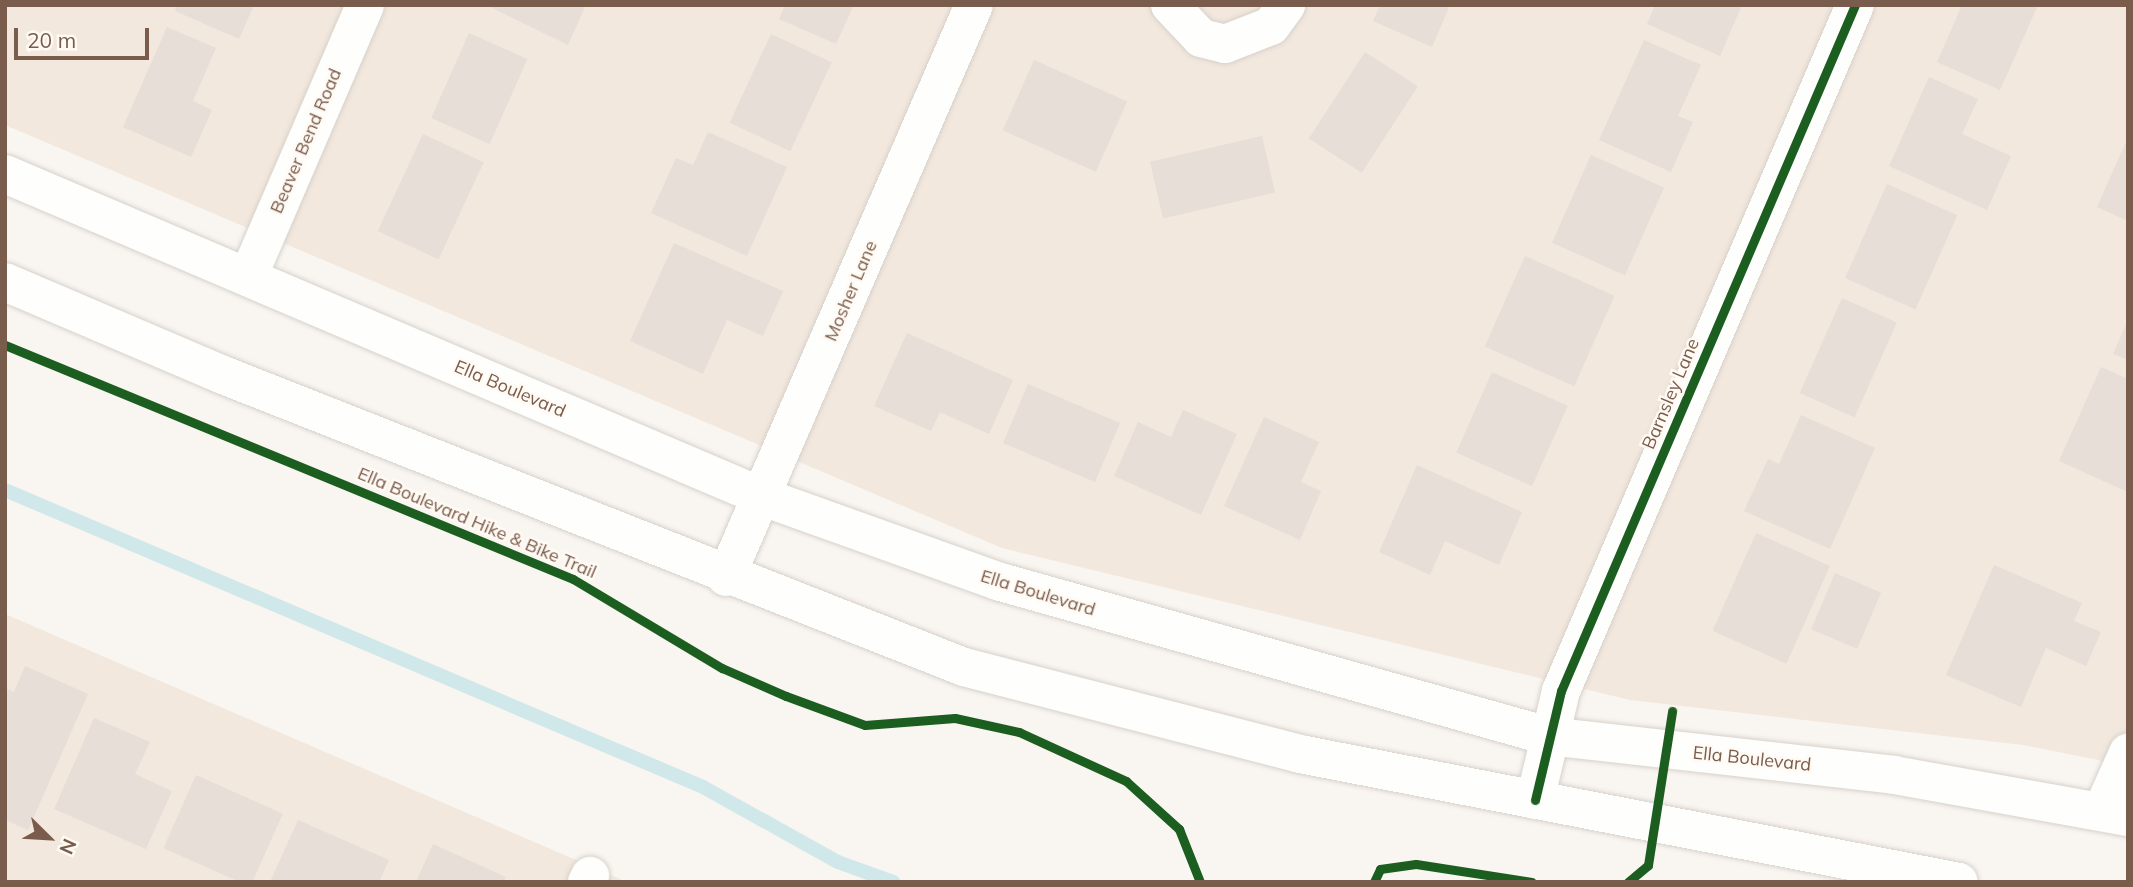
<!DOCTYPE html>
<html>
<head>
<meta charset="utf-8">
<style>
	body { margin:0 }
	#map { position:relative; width:2133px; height:887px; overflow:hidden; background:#f9f5f0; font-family:Mulish,sans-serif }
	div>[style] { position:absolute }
	.residential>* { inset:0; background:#f2e8de }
	.stream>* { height:14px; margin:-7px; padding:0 7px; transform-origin:7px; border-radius:7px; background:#d0e8ea }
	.building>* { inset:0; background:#e6ded7; transform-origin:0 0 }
	.roads { filter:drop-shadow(0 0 2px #d7d1cb) drop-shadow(0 0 2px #d7d1cb) }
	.street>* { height:38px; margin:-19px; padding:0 19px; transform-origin:19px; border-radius:19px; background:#fefefd }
	.secondary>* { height:38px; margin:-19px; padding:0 19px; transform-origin:19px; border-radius:19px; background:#fefefd }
	.cycleway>* { height:9px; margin:-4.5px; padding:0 4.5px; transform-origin:4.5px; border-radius:4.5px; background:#1b5e20 }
	span { translate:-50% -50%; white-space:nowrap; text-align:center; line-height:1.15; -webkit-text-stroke:5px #fffaf3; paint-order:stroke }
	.street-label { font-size:18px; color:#7a5c4d }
	.frame { position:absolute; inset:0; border:7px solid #7a5c4d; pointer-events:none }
	.north { position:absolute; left:14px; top:803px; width:70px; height:70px; -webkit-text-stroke:5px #fffaf3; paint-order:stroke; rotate:114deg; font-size:19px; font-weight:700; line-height:28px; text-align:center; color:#7a5c4d }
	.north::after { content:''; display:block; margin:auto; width:24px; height:32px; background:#7a5c4d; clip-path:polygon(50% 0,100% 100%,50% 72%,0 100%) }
	.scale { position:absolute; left:14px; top:28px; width:135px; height:32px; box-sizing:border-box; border:4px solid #7a5c4d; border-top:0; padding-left:9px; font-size:21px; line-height:24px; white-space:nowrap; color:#7a5c4d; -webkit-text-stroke:5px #fffaf3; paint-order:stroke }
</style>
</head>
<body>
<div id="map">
	<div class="residential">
		<i style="clip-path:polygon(5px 5px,2128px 5px,2128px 766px,2023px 745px,1630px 700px,1002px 548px,5px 125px)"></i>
		<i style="clip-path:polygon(5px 614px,627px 882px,5px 882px)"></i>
	</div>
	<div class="stream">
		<i style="left:5px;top:490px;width:759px;rotate:23.05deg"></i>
		<i style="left:703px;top:787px;width:154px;rotate:29.1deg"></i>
		<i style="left:838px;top:862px;width:59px;rotate:20deg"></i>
	</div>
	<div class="building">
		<i style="clip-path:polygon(177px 5px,254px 5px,239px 39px,175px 11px)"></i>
		<i style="clip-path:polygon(486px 5px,586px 5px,568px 45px)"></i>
		<i style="clip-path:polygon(785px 5px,854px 5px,836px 44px,779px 19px)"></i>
		<i style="clip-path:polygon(1380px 5px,1450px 5px,1432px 47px,1373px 21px)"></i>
		<i style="clip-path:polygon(1655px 5px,1742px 5px,1720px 56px,1647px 24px)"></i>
		<i style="clip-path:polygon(1962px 5px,2038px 5px,2000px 90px,1937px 62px)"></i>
		<i style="clip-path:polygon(167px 27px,216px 48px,193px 101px,212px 110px,191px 157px,123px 127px)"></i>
		<i style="left:469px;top:33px;width:64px;height:93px;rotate:24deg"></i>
		<i style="left:771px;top:34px;width:67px;height:98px;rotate:25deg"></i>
		<i style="clip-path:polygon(1644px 40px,1701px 65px,1678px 116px,1693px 122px,1671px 172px,1599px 140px)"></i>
		<i style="left:1365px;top:52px;width:63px;height:103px;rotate:33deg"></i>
		<i style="left:1034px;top:60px;width:102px;height:77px;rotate:24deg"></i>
		<i style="clip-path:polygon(1929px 77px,1978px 99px,1962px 134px,2011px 156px,1987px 210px,1889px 166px)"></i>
		<i style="clip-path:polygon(708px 132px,787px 167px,747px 256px,651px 213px,676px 158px,693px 165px)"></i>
		<i style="left:423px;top:134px;width:67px;height:107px;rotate:25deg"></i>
		<i style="left:1262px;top:136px;width:58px;height:115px;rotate:77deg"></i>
		<i style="clip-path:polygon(2128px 137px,2128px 221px,2097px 207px)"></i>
		<i style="left:1591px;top:155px;width:80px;height:96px;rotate:24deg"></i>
		<i style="left:1887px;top:184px;width:77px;height:103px;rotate:24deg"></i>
		<i style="clip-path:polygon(674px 243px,783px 291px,763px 336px,727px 320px,703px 374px,630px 341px)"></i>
		<i style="left:1525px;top:256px;width:98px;height:99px;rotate:24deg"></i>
		<i style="left:1842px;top:298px;width:60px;height:104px;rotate:24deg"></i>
		<i style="clip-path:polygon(2128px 320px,2128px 360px,2113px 354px)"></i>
		<i style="clip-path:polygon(907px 333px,1013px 380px,989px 434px,940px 412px,931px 431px,874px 406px)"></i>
		<i style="clip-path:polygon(2101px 367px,2128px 379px,2128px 492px,2059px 461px)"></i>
		<i style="left:1492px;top:372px;width:83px;height:88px;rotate:24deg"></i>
		<i style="left:1028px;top:384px;width:100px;height:64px;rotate:23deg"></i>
		<i style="clip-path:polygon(1183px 410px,1237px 434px,1201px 515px,1114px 476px,1138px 422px,1171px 437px)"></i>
		<i style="clip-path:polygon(1801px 415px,1875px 448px,1830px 549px,1744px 511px,1768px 459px,1779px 464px)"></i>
		<i style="clip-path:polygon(1264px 417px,1319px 442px,1301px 482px,1321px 491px,1300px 540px,1224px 506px)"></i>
		<i style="clip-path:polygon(1417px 465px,1522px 512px,1499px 565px,1445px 541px,1430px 575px,1379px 552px)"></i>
		<i style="left:1756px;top:533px;width:81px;height:107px;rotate:24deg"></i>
		<i style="clip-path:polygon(1994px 565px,2082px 603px,2074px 621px,2101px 632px,2086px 666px,2046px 648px,2021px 707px,1946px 675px)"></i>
		<i style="left:1835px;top:573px;width:50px;height:61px;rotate:23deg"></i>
		<i style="clip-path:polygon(25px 666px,88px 694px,28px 830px,5px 820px,5px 688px,14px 692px)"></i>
		<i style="clip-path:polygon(94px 718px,150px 742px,135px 774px,172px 791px,146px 849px,54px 809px)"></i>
		<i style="left:196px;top:775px;width:95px;height:80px;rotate:24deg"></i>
		<i style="clip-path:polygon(298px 820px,389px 860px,379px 882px,270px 882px)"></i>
		<i style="clip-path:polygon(433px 844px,506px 877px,503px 882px,416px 882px)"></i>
	</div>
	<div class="roads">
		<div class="street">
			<i style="left:1170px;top:5px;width:45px;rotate:46.8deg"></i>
			<i style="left:1201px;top:38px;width:25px;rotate:14deg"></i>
			<i style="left:1225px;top:44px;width:49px;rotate:-21.4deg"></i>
			<i style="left:1271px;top:26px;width:26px;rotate:-54deg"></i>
			<i style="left:248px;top:277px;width:296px;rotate:-66.7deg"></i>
			<i style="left:726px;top:577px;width:623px;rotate:-66.56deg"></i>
			<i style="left:1535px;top:800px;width:112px;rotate:-76.6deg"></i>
			<i style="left:1561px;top:691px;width:746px;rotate:-66.8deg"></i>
			<i style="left:2102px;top:811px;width:64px;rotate:-65.9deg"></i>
			<i style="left:587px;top:882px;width:7px;rotate:-63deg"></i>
		</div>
		<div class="secondary">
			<i style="left:5px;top:174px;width:824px;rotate:23.08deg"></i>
			<i style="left:763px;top:497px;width:249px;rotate:19.7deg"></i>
			<i style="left:997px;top:581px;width:572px;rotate:15.71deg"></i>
			<i style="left:1548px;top:736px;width:348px;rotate:6.4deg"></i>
			<i style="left:1894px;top:775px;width:238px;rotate:10.2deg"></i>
			<i style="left:5px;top:282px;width:237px;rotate:23.1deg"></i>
			<i style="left:223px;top:375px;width:796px;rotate:21.51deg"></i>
			<i style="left:964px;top:667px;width:347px;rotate:14.5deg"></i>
			<i style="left:1300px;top:754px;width:671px;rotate:10.99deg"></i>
		</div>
	</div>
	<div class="cycleway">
		<i style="left:5px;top:345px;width:614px;rotate:22.39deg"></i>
		<i style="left:573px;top:579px;width:174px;rotate:30.9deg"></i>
		<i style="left:722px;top:668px;width:70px;rotate:23.6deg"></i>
		<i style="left:786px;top:696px;width:84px;rotate:20.2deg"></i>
		<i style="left:865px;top:725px;width:90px;rotate:-4.4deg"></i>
		<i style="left:955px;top:718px;width:66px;rotate:12.3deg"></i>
		<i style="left:1019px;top:732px;width:118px;rotate:24.6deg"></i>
		<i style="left:1126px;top:781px;width:72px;rotate:42.2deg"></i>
		<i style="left:1179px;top:829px;width:57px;rotate:68.4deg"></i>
		<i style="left:1535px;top:800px;width:112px;rotate:-76.6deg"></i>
		<i style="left:1561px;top:691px;width:746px;rotate:-66.8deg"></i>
		<i style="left:1374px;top:882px;width:14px;rotate:-65deg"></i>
		<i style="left:1380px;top:869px;width:36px;rotate:-8deg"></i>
		<i style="left:1416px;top:864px;width:117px;rotate:8.8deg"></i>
		<i style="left:1628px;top:882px;width:26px;rotate:-40deg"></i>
		<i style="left:1648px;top:865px;width:156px;rotate:-81.1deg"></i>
	</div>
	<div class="street-label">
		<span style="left:306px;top:141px;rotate:-67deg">Beaver Bend Road</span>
		<span style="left:851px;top:291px;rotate:-67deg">Mosher Lane</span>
		<span style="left:510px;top:389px;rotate:23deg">Ella Boulevard</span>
		<span style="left:1671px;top:394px;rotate:-67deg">Barnsley Lane</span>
		<span style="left:477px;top:523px;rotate:23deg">Ella Boulevard Hike &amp; Bike Trail</span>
		<span style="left:1038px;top:593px;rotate:17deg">Ella Boulevard</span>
		<span style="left:1752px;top:759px;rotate:6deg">Ella Boulevard</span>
	</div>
	<div class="frame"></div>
	<div class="north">N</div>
	<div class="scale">20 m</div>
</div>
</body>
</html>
